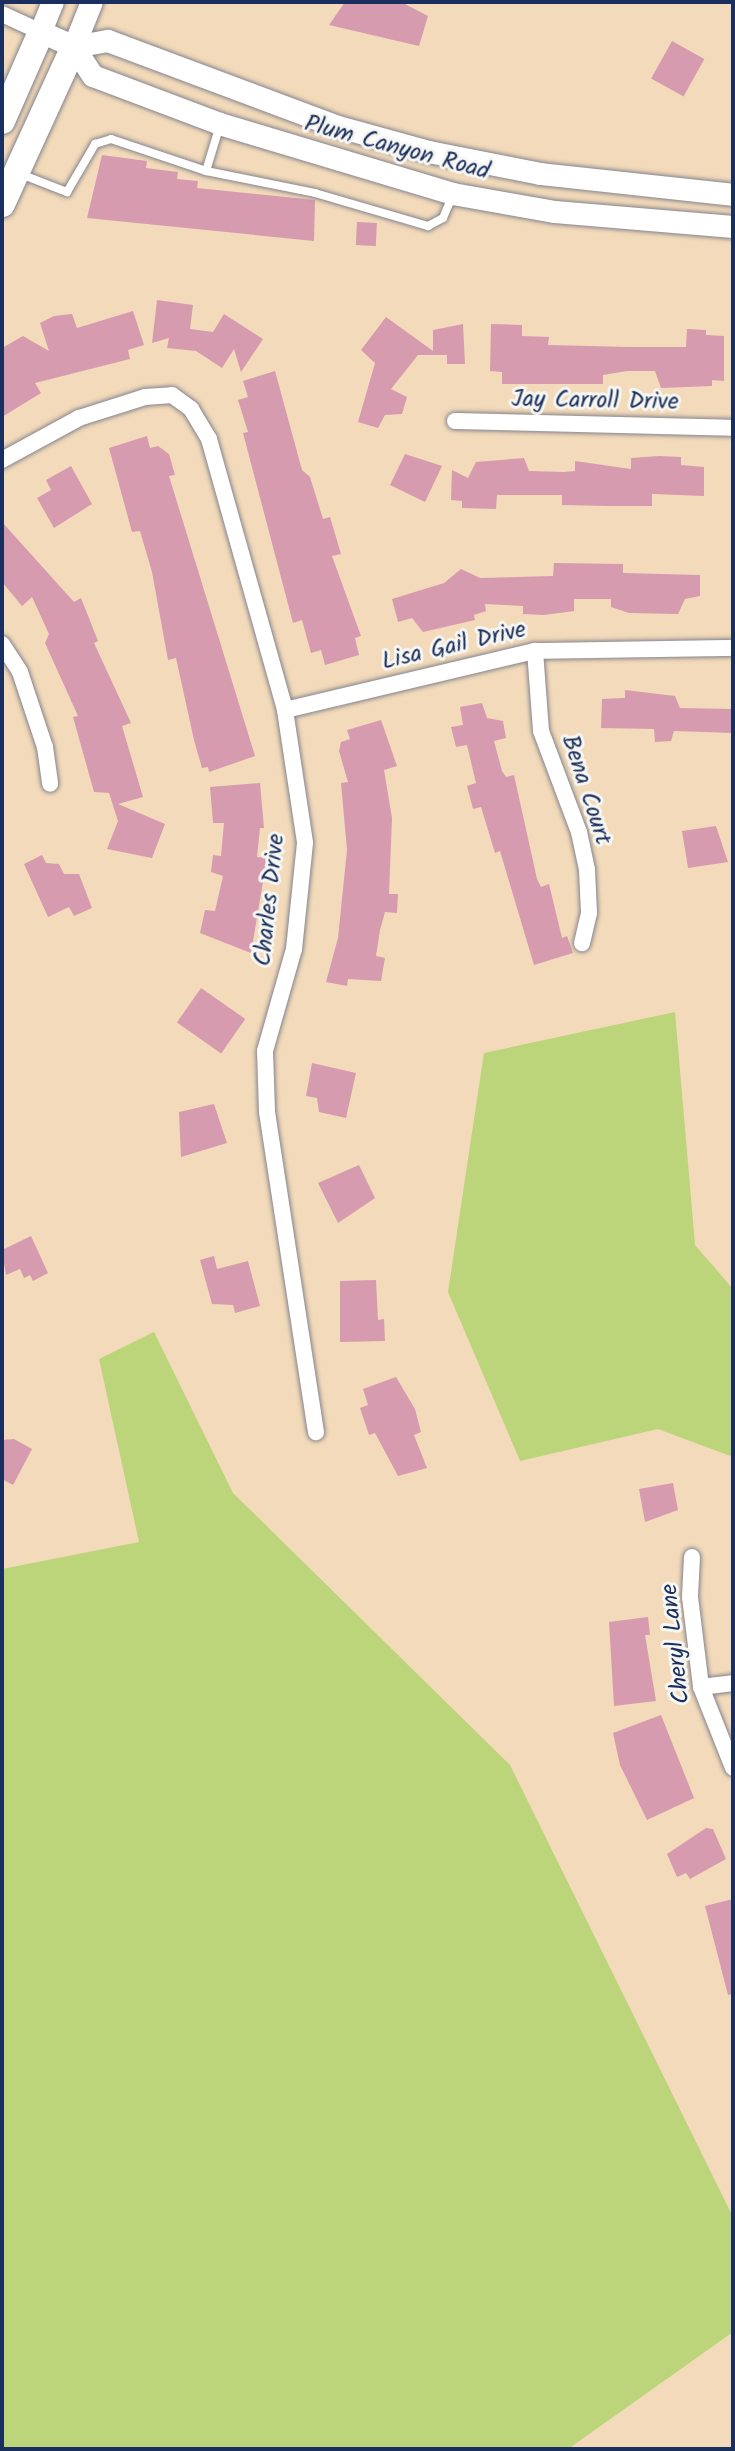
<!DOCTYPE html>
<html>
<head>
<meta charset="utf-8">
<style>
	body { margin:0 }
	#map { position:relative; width:735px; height:2451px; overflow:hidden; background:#f2daba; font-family:Kalam,sans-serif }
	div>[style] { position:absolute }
	.green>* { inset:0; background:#bcd57a }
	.building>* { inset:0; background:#d79bb0; transform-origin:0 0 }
	.roads { filter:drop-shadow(0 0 2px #86848c) drop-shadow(0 0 2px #86848c) }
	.service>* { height:8px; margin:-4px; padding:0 4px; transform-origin:4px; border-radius:4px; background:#fff }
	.minor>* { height:16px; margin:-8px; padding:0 8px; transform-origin:8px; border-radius:8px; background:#fff }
	.secondary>* { height:22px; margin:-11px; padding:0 11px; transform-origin:11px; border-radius:11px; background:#fff }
	.primary>* { height:26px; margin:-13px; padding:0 13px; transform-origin:13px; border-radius:13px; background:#fff }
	span { translate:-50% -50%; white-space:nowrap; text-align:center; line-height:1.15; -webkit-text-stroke:6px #f6f6f2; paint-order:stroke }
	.street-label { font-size:24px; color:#1b2f5e }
	.frame { position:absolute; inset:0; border:4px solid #1b2f5e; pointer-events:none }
</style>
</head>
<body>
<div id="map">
	<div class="green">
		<i style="clip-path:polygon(675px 1012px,695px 1245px,733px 1289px,733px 1457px,658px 1429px,520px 1461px,448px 1292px,484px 1053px)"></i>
		<i style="clip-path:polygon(154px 1332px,233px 1493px,510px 1765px,733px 2217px,733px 2332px,568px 2449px,2px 2449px,2px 1569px,139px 1542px,99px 1359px)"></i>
	</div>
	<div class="building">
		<i style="clip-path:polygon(345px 2px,401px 2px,428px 16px,419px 46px,329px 25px)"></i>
		<i style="left:672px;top:41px;width:37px;height:43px;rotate:29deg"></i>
		<i style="clip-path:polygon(102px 155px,147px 161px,146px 168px,178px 172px,177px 179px,198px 181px,197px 188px,315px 200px,314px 241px,87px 218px)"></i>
		<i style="left:357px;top:222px;width:20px;height:23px;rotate:3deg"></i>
		<i style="clip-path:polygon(157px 300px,193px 305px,190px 329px,213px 332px,224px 314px,263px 339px,241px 372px,234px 349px,222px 368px,196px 351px,167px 348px,169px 338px,152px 343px)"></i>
		<i style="clip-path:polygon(133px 311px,144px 345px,128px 350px,130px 359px,35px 383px,41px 393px,2px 417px,2px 348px,23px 336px,49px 351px,40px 323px,54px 316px,72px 314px,77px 328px)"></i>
		<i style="clip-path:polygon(386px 317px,433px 351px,433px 330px,463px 324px,465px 364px,447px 364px,447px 355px,418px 355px,391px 389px,407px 397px,402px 414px,385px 415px,378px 428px,358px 422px,375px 363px,361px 350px)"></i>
		<i style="clip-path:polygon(491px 324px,522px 325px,522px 336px,549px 337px,548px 345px,628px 347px,686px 347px,687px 329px,706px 330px,706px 335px,724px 336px,724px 381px,712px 380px,712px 386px,661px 388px,655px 371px,627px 371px,603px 375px,603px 384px,502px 384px,502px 372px,490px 371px)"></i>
		<i style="clip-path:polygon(275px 371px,302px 470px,310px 477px,323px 519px,330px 517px,341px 554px,332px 556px,361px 636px,355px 638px,359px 655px,325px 665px,321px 650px,311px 653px,302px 620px,293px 623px,243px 433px,248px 432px,238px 400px,248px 397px,243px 381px)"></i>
		<i style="clip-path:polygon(147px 436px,150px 448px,158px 446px,169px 454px,175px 475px,169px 476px,255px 756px,209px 772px,208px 767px,202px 768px,194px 740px,176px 658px,168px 660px,152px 572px,140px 531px,132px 532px,109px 448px)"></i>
		<i style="clip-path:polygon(405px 454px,442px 466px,425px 502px,390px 485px)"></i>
		<i style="clip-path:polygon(659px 456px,681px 457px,681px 465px,704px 467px,704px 496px,652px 494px,652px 506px,609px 506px,562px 505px,562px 495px,497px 495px,496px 509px,462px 508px,462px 501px,451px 500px,452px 470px,468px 478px,476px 462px,524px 458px,529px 471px,564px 472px,575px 471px,575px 461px,631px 469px,631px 458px)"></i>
		<i style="clip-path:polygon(71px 466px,92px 504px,54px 528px,37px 498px,51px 490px,46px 480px)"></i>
		<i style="clip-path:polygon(2px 522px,74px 602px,81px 598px,98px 641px,94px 643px,131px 723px,122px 726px,143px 797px,118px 804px,165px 824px,152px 858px,107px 849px,118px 821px,109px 793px,94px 792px,73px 717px,78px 716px,45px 643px,49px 634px,32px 597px,22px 606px,2px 582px)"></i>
		<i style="clip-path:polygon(554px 563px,623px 564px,623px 573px,700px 575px,700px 596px,685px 599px,678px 614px,629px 613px,611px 607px,611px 599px,574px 599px,574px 611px,544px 615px,523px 614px,523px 606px,485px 604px,486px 611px,474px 615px,475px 620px,423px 632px,412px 618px,398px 622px,392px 599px,444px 583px,461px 569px,480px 578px,553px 576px)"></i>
		<i style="clip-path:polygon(625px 690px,675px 696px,680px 708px,733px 709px,733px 733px,674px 731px,671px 741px,655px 742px,654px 729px,601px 728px,602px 699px,625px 698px)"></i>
		<i style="clip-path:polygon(482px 703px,487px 718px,503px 721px,506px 738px,494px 741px,502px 771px,506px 777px,514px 775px,537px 879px,541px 887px,549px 884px,562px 938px,567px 936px,573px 953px,534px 965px,500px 851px,495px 853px,481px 807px,473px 809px,467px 786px,476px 783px,467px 745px,456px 747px,451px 727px,463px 725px,460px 707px)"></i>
		<i style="clip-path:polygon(381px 720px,397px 766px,384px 770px,392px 818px,389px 894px,398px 894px,397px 913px,385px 912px,380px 930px,376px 956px,385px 958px,381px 981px,348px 979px,347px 986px,326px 982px,338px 938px,347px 850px,341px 783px,348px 782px,339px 751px,341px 742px,350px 739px,347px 730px)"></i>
		<i style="clip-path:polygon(260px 783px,264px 828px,260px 828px,257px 857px,267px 858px,251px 953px,200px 933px,205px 910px,215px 911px,223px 876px,211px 872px,213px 855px,221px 856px,224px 823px,213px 823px,210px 787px)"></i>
		<i style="clip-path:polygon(716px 826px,728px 862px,688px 868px,682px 831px)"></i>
		<i style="clip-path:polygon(42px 855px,46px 863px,59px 864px,64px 874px,79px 874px,92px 908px,74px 916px,69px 907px,48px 917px,24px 864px)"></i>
		<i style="left:201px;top:988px;width:54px;height:42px;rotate:35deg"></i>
		<i style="clip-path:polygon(312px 1063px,356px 1073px,346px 1118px,319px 1112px,317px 1098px,306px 1096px)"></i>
		<i style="clip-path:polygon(214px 1104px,227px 1143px,181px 1157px,179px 1112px)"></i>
		<i style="clip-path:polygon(359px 1165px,375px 1198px,338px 1223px,318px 1183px)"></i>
		<i style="clip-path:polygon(31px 1236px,48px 1273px,33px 1281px,30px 1275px,24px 1278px,20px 1269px,6px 1275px,2px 1250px)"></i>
		<i style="clip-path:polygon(214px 1256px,217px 1269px,248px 1261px,260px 1306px,235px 1313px,233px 1305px,212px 1304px,200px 1260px)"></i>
		<i style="clip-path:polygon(376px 1280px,378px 1320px,384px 1319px,385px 1341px,340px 1342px,340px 1281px)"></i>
		<i style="clip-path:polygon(396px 1377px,415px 1409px,421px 1432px,414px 1435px,427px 1468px,398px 1476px,375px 1433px,369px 1435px,360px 1408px,368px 1405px,363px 1389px)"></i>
		<i style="clip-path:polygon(14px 1439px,32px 1449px,13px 1485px,2px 1479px,2px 1440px)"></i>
		<i style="clip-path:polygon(673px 1483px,678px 1510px,645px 1522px,639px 1489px)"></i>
		<i style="clip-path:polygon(648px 1617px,650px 1635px,645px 1635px,656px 1701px,614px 1706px,609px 1622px)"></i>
		<i style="clip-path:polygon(661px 1715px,694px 1798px,647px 1820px,620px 1765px,613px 1733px)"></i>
		<i style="clip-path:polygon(706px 1828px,713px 1829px,726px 1859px,690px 1879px,686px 1873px,677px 1877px,667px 1854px)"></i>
		<i style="clip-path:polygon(733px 1899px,733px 1994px,728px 1995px,705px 1906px)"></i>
	</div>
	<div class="roads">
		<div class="service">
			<i style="left:206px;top:171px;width:48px;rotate:-73.1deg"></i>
			<i style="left:18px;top:173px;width:53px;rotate:21.2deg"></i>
			<i style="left:67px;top:192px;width:56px;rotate:-59.7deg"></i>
			<i style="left:95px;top:144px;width:17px;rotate:-17deg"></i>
			<i style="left:111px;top:139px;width:100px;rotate:18.6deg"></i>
			<i style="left:206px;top:171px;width:111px;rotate:11.4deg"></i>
			<i style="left:315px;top:193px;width:118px;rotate:16.3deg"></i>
			<i style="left:428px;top:226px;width:17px;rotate:-28deg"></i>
			<i style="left:443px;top:218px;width:23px;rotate:-67deg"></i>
		</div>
		<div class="minor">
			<i style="left:2px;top:14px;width:43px;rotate:24.8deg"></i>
			<i style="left:455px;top:421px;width:278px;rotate:1.4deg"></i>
			<i style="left:2px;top:460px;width:88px;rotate:-28.6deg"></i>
			<i style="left:79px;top:418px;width:69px;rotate:-17.7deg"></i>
			<i style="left:145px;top:397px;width:27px;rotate:-4deg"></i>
			<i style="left:172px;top:395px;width:24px;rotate:36deg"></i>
			<i style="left:191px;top:409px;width:35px;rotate:59deg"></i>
			<i style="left:209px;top:439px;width:281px;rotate:74.3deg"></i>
			<i style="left:285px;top:710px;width:134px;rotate:81.4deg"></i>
			<i style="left:305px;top:843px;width:107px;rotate:95.9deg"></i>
			<i style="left:294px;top:949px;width:106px;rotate:105.9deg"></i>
			<i style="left:265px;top:1051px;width:61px;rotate:88.1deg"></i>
			<i style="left:267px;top:1112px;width:324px;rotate:81.3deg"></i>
			<i style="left:2px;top:644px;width:33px;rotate:57deg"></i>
			<i style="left:20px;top:672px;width:79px;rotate:71.6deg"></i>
			<i style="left:45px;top:747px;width:37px;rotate:82deg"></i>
			<i style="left:535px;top:651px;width:80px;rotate:85.7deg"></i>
			<i style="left:541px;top:731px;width:108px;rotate:69.4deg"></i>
			<i style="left:579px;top:832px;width:39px;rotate:78deg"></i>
			<i style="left:587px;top:870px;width:43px;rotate:87.3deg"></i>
			<i style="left:589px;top:913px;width:31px;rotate:103deg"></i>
			<i style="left:285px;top:710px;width:257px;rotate:-13.3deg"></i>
			<i style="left:535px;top:651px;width:198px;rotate:-0.9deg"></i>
			<i style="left:692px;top:1557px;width:40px;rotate:92.9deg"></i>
			<i style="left:690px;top:1597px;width:91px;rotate:83deg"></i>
			<i style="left:701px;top:1687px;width:87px;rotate:68.4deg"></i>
			<i style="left:701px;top:1687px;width:32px;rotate:-7deg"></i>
		</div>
		<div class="secondary">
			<i style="left:53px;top:2px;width:32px;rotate:112deg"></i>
			<i style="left:41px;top:32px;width:36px;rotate:24deg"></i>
			<i style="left:74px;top:47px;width:35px;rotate:57deg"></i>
			<i style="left:93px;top:76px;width:136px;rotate:20.7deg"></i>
			<i style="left:220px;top:124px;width:243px;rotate:16.7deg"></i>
			<i style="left:453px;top:194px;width:104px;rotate:10deg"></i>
			<i style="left:555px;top:212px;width:179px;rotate:4.8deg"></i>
			<i style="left:74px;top:47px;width:35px;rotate:-10deg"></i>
			<i style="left:108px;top:41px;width:242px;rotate:20.5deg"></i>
			<i style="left:335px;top:126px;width:98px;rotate:15.5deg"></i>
			<i style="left:429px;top:152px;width:114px;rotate:11.1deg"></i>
			<i style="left:541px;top:174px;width:193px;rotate:6.2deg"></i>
			<i style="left:74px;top:47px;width:48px;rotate:-68.2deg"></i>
		</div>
		<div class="primary">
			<i style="left:2px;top:121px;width:97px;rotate:-66.3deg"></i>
			<i style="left:2px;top:204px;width:173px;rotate:-65.4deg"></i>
		</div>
	</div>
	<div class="street-label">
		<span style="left:397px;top:148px;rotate:15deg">Plum Canyon Road</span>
		<span style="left:595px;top:401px;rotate:1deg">Jay Carroll Drive</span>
		<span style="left:454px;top:646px;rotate:-13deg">Lisa Gail Drive</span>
		<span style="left:586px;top:790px;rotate:72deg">Bena Court</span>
		<span style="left:270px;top:900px;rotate:-84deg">Charles Drive</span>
		<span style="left:676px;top:1644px;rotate:-96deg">Cheryl Lane</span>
	</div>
	<div class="frame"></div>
</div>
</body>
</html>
